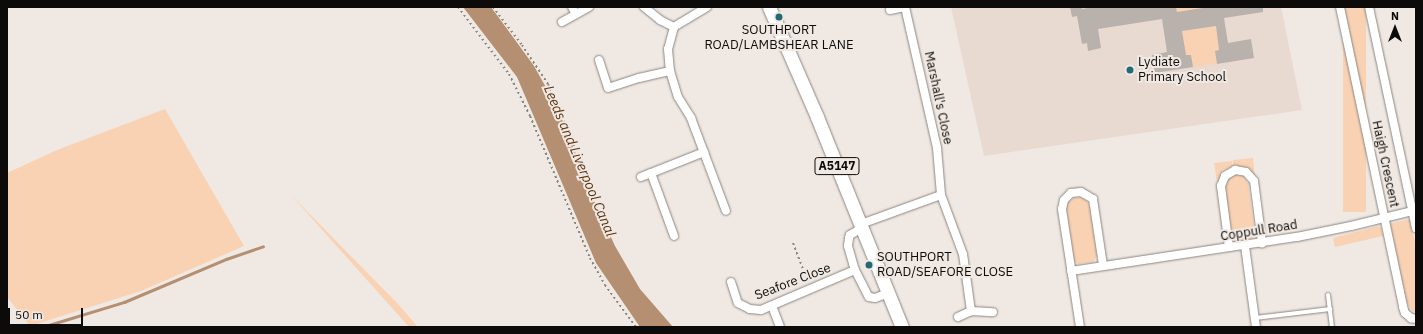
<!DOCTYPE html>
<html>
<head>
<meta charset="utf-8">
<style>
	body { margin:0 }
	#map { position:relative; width:1423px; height:334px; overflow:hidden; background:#f0e9e3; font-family:"IBM Plex Sans",sans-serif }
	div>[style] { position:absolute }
	.built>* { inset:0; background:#e8dad0 }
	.green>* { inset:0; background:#f9d2b3; transform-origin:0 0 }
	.water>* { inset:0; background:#b48f71 }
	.stream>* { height:3px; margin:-1.5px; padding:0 1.5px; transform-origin:1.5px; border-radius:1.5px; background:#b48f71 }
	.building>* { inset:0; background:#b8b1ac }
	.path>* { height:2px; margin-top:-1px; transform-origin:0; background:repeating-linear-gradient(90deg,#898580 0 2px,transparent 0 5px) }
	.roads { filter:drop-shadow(0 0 1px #8c8580) drop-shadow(0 0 1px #8c8580) }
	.service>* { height:4px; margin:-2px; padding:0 2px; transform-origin:2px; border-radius:2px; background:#fff }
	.minor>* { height:8px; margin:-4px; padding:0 4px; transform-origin:4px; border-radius:4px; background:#fff }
	.primary>* { height:13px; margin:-6.5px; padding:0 6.5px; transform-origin:6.5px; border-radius:6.5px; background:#fff }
	.dots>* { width:11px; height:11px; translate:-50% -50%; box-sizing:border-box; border:2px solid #f0e9e3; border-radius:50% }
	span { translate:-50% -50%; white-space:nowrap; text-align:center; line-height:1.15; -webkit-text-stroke:4px #f0e9e3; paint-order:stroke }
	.shield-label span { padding:1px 3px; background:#f0e9e3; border:1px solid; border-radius:3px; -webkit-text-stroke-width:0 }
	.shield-label { font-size:12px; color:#0d0b09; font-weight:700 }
	.poi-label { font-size:13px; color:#0d0b09 }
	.left { translate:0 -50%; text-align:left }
	.street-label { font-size:13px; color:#0d0b09 }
	.water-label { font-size:14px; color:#5c3511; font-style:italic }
	.frame { position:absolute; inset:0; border:8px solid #0d0b09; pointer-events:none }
	.north { position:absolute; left:1375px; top:8px; width:40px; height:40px; -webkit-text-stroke:3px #f0e9e3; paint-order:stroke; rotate:0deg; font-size:11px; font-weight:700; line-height:16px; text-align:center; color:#0d0b09 }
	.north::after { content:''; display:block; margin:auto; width:14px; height:18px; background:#0d0b09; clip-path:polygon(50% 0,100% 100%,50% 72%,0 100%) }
	.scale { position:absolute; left:8px; top:308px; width:75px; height:18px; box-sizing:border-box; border:2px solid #0d0b09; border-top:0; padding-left:5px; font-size:12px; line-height:14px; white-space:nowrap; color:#0d0b09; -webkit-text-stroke:3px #f0e9e3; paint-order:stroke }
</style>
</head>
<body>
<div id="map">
	<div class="built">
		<i style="clip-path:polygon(951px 7px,1281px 7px,1302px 110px,984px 156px)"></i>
	</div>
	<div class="green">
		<i style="clip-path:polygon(1176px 7px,1209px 7px,1177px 12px)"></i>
		<i style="left:1343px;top:7px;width:23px;height:205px"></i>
		<i style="clip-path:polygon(1216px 26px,1219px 45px,1222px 50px,1215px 51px,1217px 64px,1193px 67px,1191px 55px,1185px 56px,1182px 31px)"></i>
		<i style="clip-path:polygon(165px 109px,244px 246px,141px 291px,30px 326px,7px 297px,7px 173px,57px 150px)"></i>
		<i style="clip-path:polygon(1253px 158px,1255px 177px,1245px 167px,1233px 166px,1233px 160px)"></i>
		<i style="clip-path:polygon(1232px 161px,1233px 166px,1223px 170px,1217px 182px,1214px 163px)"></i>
		<i style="clip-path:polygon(1238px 174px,1242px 175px,1248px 183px,1255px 234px,1251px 239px,1236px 242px,1232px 238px,1224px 184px,1227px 179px)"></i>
		<i style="clip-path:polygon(291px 195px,397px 303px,418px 327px,409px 327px)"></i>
		<i style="clip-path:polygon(1076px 197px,1085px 199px,1090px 207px,1097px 256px,1093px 262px,1078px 264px,1074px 261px,1066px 210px,1068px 202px)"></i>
		<i style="clip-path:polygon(1410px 219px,1416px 247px,1416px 313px,1411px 310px,1406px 301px,1389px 224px)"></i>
		<i style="clip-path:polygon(1378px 226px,1381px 228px,1383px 236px,1335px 247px,1333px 238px)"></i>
	</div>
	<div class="water">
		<i style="clip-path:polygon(463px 7px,491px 7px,534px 66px,557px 107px,598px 209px,615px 246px,640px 289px,673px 327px,640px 327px,596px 263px,517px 77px)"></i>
	</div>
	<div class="stream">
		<i style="left:42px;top:327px;width:86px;rotate:-17deg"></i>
		<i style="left:124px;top:302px;width:111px;rotate:-22.9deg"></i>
		<i style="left:226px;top:259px;width:39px;rotate:-19deg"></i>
	</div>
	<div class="building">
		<i style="clip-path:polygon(1070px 7px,1082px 7px,1082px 9px,1093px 7px,1176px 7px,1177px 12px,1209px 7px,1263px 7px,1263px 12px,1224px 18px,1228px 43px,1251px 39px,1254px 58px,1217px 64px,1215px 51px,1219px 50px,1216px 26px,1182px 31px,1186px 55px,1191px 55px,1193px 67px,1155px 73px,1152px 55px,1167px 52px,1162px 19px,1098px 29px,1101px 48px,1088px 51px,1087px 43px,1082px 44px,1077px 16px,1072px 17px)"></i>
	</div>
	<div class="path">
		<i style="left:458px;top:7px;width:84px;rotate:52.7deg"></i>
		<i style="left:509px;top:74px;width:47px;rotate:63.4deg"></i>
		<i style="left:530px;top:116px;width:154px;rotate:67.1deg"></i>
		<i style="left:590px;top:258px;width:31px;rotate:61deg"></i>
		<i style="left:605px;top:285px;width:52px;rotate:53.6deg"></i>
		<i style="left:493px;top:7px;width:48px;rotate:52.7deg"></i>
		<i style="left:522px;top:45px;width:47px;rotate:56.3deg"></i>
		<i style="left:548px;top:84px;width:104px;rotate:67.4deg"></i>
		<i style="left:793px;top:243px;width:33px;rotate:69deg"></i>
		<i style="left:816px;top:270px;width:5px"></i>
		<i style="left:821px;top:270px;width:4px;rotate:63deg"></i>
	</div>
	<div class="roads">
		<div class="service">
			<i style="left:1328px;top:295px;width:32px;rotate:83deg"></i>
			<i style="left:1255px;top:318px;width:76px;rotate:-6.8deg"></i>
		</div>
		<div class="minor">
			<i style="left:572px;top:7px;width:8px;rotate:60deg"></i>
			<i style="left:644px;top:7px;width:21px;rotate:39deg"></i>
			<i style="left:660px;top:20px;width:16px;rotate:27deg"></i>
			<i style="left:707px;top:7px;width:39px;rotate:149deg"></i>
			<i style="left:674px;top:27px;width:23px;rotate:105deg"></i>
			<i style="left:668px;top:49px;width:22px;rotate:85deg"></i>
			<i style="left:670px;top:71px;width:27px;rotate:73deg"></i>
			<i style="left:678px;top:97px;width:25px;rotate:58deg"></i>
			<i style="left:691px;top:118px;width:99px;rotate:69.4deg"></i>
			<i style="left:905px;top:7px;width:145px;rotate:77.2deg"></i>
			<i style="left:937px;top:148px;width:47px;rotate:85.1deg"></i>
			<i style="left:941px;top:195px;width:63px;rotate:69.6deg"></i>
			<i style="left:963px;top:254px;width:58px;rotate:82deg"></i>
			<i style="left:1340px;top:7px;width:307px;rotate:78.1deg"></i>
			<i style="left:1403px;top:307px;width:6px;rotate:72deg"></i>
			<i style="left:1405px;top:313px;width:8px;rotate:40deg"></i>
			<i style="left:1411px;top:318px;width:5px;rotate:11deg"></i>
			<i style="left:1369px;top:7px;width:226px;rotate:78deg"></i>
			<i style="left:890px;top:10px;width:15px;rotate:-11deg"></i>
			<i style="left:562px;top:22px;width:31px;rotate:-29deg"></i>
			<i style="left:599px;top:60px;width:29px;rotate:72deg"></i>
			<i style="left:608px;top:88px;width:33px;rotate:-18deg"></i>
			<i style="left:639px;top:78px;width:32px;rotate:-13deg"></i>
			<i style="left:651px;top:173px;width:67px;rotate:69.9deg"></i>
			<i style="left:641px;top:177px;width:68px;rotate:-21.6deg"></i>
			<i style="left:861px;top:224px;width:85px;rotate:-19.9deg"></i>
			<i style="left:862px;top:228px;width:14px;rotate:150deg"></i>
			<i style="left:850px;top:235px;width:3px;rotate:108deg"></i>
			<i style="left:849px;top:238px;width:8px;rotate:97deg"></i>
			<i style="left:848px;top:246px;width:25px;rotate:74deg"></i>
			<i style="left:855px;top:270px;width:30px;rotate:63deg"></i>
			<i style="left:869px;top:297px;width:6px;rotate:9deg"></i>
			<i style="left:875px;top:298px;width:15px;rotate:-20deg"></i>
			<i style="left:1245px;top:246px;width:82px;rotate:82.3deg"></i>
			<i style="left:1229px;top:247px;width:62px;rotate:-97.5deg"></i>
			<i style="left:1221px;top:186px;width:11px;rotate:-68deg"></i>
			<i style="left:1225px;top:176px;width:12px;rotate:-31deg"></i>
			<i style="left:1235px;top:170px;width:11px;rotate:10deg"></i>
			<i style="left:1246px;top:172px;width:12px;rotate:48deg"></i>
			<i style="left:1254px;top:181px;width:63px;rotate:82.6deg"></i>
			<i style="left:1071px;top:271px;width:229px;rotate:-8.6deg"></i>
			<i style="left:1297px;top:237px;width:55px;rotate:-11.5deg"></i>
			<i style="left:1351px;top:226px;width:67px;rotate:-13.8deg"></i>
			<i style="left:731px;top:282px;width:22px;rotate:72deg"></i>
			<i style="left:738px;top:303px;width:13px;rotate:27deg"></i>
			<i style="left:750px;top:309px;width:11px;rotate:5deg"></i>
			<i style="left:761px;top:310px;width:102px;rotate:-23.1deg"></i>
			<i style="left:772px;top:306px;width:22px;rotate:69deg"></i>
			<i style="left:958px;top:317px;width:14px;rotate:-25deg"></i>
			<i style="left:971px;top:311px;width:22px;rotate:3deg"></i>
			<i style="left:1080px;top:327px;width:119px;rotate:-98.7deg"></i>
			<i style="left:1062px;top:209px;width:9px;rotate:-77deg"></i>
			<i style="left:1064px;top:200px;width:10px;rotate:-45deg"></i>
			<i style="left:1071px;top:193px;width:10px;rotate:-6deg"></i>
			<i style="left:1081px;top:192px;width:14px;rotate:30deg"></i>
			<i style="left:1093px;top:199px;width:67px;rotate:81.4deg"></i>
		</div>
		<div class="primary">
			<i style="left:769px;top:7px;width:120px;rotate:66.4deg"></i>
			<i style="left:817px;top:117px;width:227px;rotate:68deg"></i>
		</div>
	</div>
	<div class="dots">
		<i style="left:779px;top:17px;background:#216a76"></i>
		<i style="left:1130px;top:70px;background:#216a76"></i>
		<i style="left:869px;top:265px;background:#216a76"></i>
	</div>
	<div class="shield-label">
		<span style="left:837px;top:166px">A5147</span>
	</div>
	<div class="poi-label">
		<span style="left:779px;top:38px">SOUTHPORT<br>ROAD/LAMBSHEAR LANE</span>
		<span class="left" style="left:1138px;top:70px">Lydiate<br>Primary School</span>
		<span class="left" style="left:877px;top:265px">SOUTHPORT<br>ROAD/SEAFORE CLOSE</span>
	</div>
	<div class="street-label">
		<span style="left:938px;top:98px;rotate:78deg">Marshall's Close</span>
		<span style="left:1385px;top:164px;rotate:78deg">Haigh Crescent</span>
		<span style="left:1259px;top:231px;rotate:-9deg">Coppull Road</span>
		<span style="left:793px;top:282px;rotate:-21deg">Seafore Close</span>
	</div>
	<div class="water-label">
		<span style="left:580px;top:161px;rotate:67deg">Leeds and Liverpool Canal</span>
	</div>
	<div class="frame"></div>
	<div class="north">N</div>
	<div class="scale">50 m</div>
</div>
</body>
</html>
